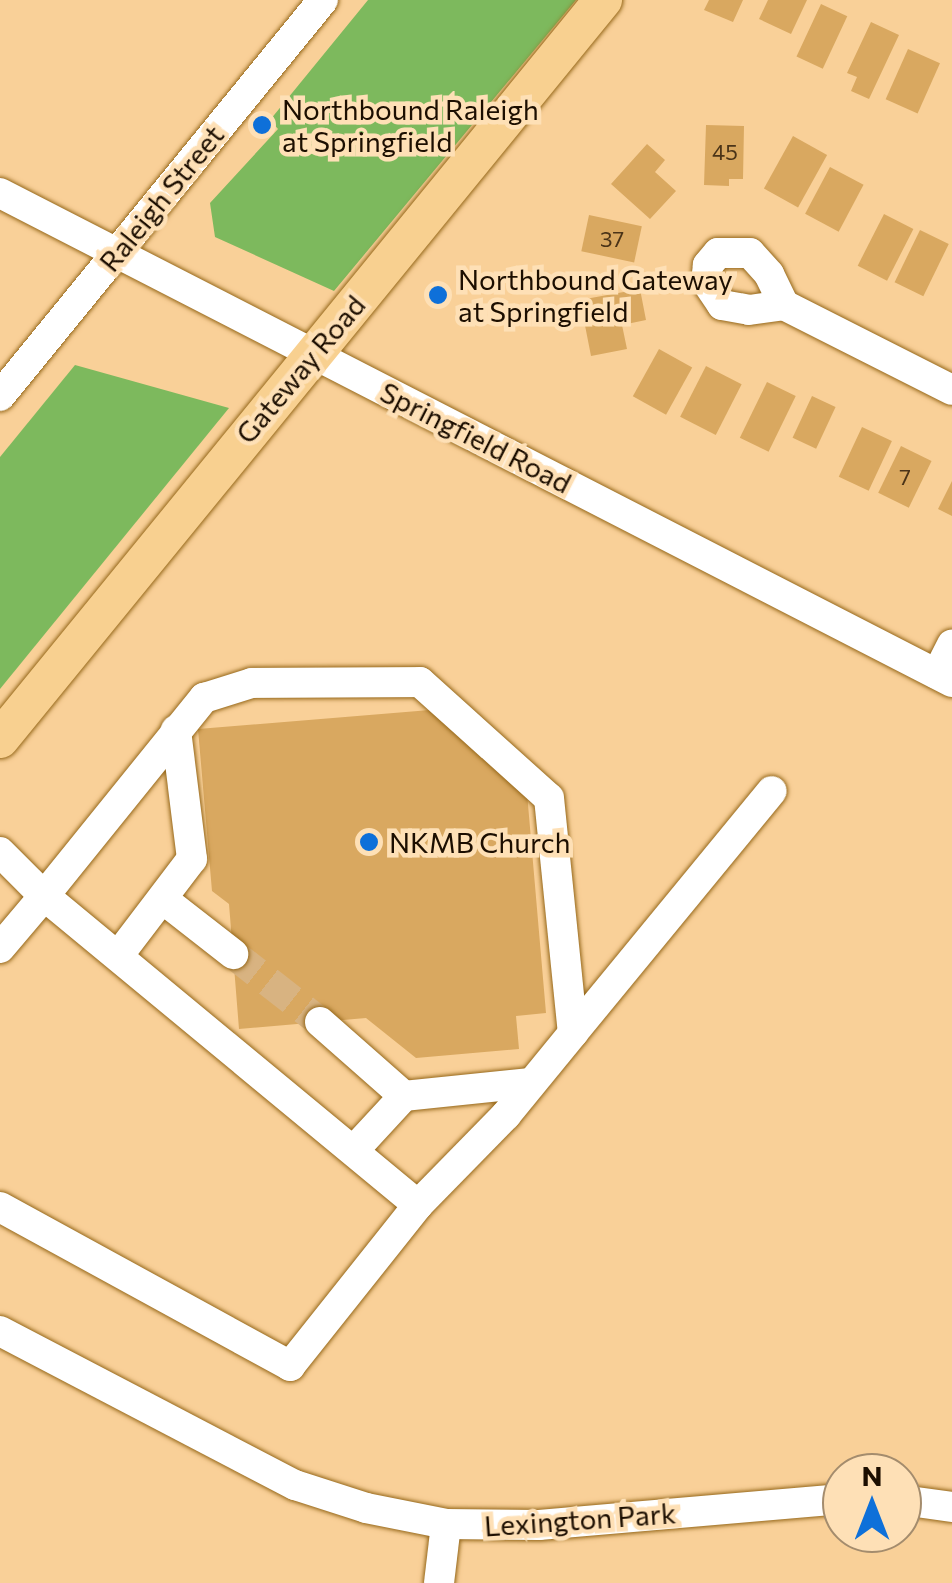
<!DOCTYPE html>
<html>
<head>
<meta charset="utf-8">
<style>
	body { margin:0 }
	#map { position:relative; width:952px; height:1583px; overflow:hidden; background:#f9d098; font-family:Commissioner,sans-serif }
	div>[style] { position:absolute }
	.green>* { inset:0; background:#7db95d }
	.building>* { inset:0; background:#d9a860; transform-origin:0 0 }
	.minor-tunnel>* { height:30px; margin-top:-15px; transform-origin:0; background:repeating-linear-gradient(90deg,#d8b381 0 30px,transparent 0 45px) }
	.roads { filter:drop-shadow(0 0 2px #96681a) drop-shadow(0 0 2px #96681a) }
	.minor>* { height:30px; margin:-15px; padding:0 15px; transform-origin:15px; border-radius:15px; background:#fff }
	.major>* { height:38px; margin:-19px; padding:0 19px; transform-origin:19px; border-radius:19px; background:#f8d090 }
	.dots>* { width:28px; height:28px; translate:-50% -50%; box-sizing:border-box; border:5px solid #fee0b6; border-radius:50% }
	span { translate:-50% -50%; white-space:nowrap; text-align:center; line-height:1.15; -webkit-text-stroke:9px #fee0b6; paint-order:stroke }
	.number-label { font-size:22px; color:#4b3418 }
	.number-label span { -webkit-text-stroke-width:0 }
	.poi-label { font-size:28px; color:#1c0e00 }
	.left { translate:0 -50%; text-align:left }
	.street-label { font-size:28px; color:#1c0e00 }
	.north { position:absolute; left:822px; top:1453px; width:100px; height:100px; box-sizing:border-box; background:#fee0b6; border:2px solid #a48c6d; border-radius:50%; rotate:0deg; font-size:28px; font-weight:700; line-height:40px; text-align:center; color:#1c0e00 }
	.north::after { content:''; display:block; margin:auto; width:35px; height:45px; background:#0e70d9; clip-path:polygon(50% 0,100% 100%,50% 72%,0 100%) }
</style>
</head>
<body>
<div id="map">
	<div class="green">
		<i style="clip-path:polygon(368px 0,576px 0,334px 291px,215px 237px,210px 203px,278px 129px,270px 120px)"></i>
		<i style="clip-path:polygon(75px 365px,229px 408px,0 689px,0 457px)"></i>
	</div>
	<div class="building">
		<i style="clip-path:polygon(709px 0,743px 0,733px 22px,704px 10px)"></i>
		<i style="clip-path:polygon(768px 0,807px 0,791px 34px,759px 19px)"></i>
		<i style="left:821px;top:4px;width:29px;height:58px;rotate:25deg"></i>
		<i style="clip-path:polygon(871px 22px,899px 35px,869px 99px,851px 91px,857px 77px,847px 73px)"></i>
		<i style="left:908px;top:49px;width:35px;height:55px;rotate:24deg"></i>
		<i style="clip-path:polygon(706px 125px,744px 126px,743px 179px,729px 179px,729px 186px,704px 185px)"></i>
		<i style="left:793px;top:136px;width:39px;height:60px;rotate:29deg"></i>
		<i style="clip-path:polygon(647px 144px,665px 160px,655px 172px,676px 191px,650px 219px,611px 184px)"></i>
		<i style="left:830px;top:167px;width:38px;height:53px;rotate:28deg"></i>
		<i style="left:884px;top:214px;width:33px;height:58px;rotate:27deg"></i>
		<i style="left:589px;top:215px;width:54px;height:37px;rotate:12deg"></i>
		<i style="left:920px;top:230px;width:32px;height:58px;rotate:26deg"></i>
		<i style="clip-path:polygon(640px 289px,646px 320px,622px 325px,627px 349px,591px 356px,580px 300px)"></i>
		<i style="left:659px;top:349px;width:38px;height:54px;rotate:29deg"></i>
		<i style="left:706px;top:366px;width:40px;height:57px;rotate:27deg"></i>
		<i style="left:767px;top:382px;width:32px;height:62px;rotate:26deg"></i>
		<i style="left:812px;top:396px;width:26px;height:46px;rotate:25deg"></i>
		<i style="left:862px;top:427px;width:33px;height:55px;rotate:25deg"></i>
		<i style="left:901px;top:446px;width:34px;height:52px;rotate:26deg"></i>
		<i style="clip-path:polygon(952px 481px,952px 516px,938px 509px)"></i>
		<i style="clip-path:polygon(430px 710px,527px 793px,546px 1013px,516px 1016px,519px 1049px,416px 1058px,366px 1018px,239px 1029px,229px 904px,212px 891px,198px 729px)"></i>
	</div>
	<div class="minor-tunnel">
		<i style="left:233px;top:954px;width:110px;rotate:38deg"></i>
	</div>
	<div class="roads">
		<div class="minor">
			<i style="left:0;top:193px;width:1070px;rotate:27.19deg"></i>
			<i style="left:784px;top:305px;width:34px;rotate:-116deg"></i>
			<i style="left:769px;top:274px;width:28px;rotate:-132deg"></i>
			<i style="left:750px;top:253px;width:32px;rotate:180deg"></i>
			<i style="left:718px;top:253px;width:16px;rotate:130deg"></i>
			<i style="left:708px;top:265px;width:16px;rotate:97deg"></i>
			<i style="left:706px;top:281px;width:29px;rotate:56deg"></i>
			<i style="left:722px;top:305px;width:27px;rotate:10deg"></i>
			<i style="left:749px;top:310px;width:35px;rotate:-8deg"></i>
			<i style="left:784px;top:305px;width:188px;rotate:26.8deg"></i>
			<i style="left:0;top:396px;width:511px;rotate:-50.8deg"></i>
			<i style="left:937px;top:674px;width:33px;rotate:-63deg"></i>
			<i style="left:0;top:852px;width:62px;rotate:45deg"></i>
			<i style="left:44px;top:896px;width:68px;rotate:130.2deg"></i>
			<i style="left:164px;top:900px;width:88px;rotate:38deg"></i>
			<i style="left:118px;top:956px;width:122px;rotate:-52.7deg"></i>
			<i style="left:192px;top:859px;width:130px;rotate:-97.1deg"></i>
			<i style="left:320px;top:1022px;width:112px;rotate:41.4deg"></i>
			<i style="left:573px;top:1033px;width:313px;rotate:-50.6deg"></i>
			<i style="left:355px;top:1149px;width:72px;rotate:-47.2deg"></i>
			<i style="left:404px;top:1096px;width:127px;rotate:-5.9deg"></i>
			<i style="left:0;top:1207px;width:331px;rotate:28.7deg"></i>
			<i style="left:290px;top:1366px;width:206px;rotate:-51.5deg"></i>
			<i style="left:418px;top:1205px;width:485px;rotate:-140.4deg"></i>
			<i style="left:44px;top:896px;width:255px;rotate:-51.1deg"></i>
			<i style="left:204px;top:698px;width:50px;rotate:-17.4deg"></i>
			<i style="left:252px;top:683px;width:168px;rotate:-0.3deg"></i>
			<i style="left:420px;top:682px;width:173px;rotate:42deg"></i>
			<i style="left:549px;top:798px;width:236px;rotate:84.2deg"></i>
			<i style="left:573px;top:1033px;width:106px;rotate:129.3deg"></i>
			<i style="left:506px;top:1115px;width:126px;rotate:134.4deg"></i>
			<i style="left:0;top:1331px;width:333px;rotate:27.6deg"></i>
			<i style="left:295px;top:1485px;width:75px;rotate:17.9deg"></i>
			<i style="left:366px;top:1508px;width:82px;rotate:11.3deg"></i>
			<i style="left:446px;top:1524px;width:93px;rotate:0.6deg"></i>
			<i style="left:539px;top:1525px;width:304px;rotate:-4.9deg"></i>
			<i style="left:902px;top:1500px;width:50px;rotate:8deg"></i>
			<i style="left:439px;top:1583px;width:59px;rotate:-83.2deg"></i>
		</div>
		<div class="major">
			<i style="left:0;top:739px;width:954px;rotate:-50.79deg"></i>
		</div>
	</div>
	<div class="dots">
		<i style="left:262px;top:125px;background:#0e70d9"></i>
		<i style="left:438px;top:295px;background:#0e70d9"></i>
		<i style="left:369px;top:842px;background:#0e70d9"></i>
	</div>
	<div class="number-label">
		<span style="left:725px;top:152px">45</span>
		<span style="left:612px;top:239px">37</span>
		<span style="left:905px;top:477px">7</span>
	</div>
	<div class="poi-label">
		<span class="left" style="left:282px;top:125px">Northbound Raleigh<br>at Springfield</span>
		<span class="left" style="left:458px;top:295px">Northbound Gateway<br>at Springfield</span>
		<span class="left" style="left:389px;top:842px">NKMB Church</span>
	</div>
	<div class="street-label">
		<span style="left:161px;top:198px;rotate:-51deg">Raleigh Street</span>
		<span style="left:300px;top:369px;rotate:-50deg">Gateway Road</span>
		<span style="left:476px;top:437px;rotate:27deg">Springfield Road</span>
		<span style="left:580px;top:1519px;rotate:-4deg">Lexington Park</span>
	</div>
	<div class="north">N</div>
</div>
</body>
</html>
